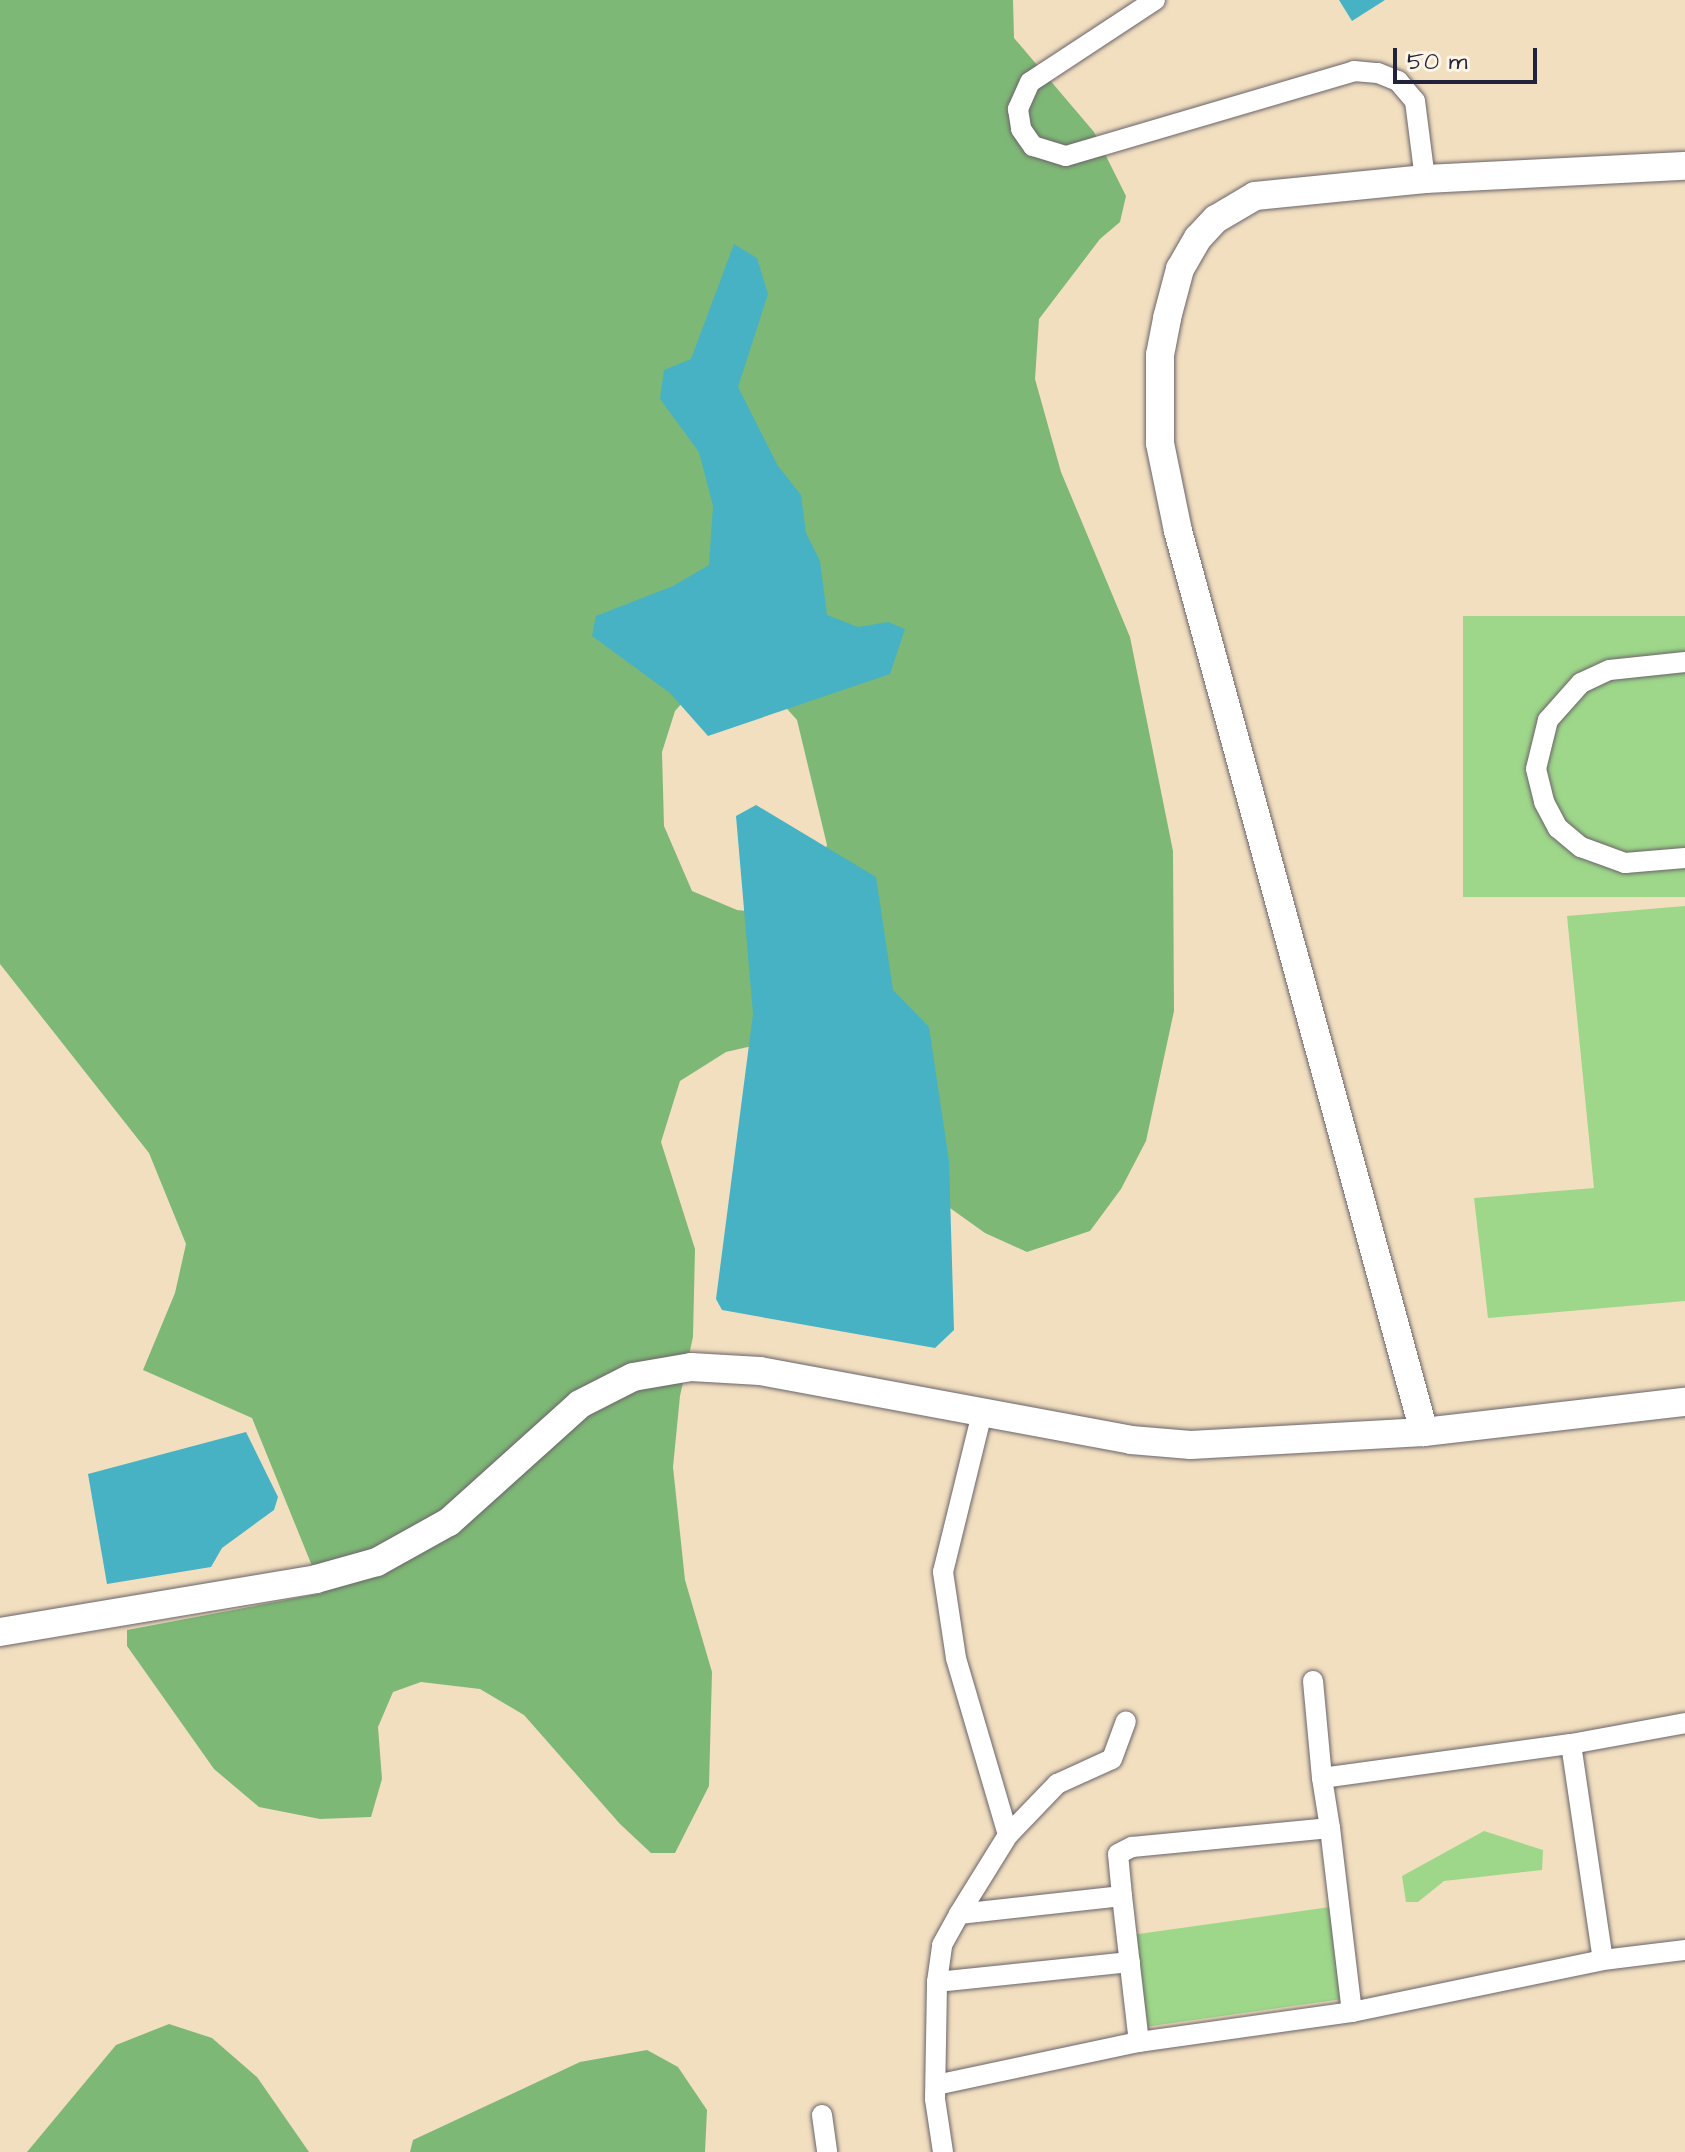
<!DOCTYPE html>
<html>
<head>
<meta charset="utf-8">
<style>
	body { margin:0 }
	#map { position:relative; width:1685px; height:2152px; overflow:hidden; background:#f2dfc0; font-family:"Architects Daughter",sans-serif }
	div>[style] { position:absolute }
	.green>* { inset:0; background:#9ed78a; transform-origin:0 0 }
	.forest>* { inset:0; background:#7eb876 }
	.water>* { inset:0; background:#46b2c3 }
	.roads { filter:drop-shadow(0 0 2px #6b646a) drop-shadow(0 0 2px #6b646a) }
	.street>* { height:20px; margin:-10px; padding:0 10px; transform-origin:10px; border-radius:10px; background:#fff }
	.secondary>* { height:28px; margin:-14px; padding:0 14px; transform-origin:14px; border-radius:14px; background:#fff }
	span { translate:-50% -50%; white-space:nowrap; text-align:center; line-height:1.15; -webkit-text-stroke:7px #fcf5e5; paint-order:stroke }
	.scale { position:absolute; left:1393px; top:48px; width:144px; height:36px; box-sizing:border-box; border:4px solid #22223b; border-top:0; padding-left:10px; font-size:24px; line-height:28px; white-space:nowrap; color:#22223b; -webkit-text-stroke:6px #fcf5e5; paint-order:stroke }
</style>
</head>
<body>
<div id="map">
	<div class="green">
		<i style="left:1685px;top:616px;width:281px;height:222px;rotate:90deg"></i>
		<i style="clip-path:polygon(1685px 906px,1685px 1301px,1488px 1318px,1474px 1198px,1594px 1188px,1567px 916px)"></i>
		<i style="clip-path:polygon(1484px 1831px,1543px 1850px,1542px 1870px,1444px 1881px,1418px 1902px,1406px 1902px,1402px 1876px)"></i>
		<i style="left:1330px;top:1907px;width:93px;height:197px;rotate:82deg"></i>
	</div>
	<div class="forest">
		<i style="clip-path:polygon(evenodd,0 0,1013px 0,1014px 38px,1094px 132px,1126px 196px,1120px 222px,1100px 239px,1039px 319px,1035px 379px,1061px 472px,1130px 637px,1173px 851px,1174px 1011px,1146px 1141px,1121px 1189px,1090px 1231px,1027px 1252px,985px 1233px,922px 1188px,778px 1040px,726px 1052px,680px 1081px,661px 1142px,695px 1249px,693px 1337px,680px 1396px,673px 1467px,685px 1580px,712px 1672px,709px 1786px,675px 1853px,651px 1853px,620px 1824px,524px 1715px,480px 1689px,421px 1682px,393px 1692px,378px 1727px,382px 1779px,371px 1817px,320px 1819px,259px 1807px,214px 1769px,127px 1646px,127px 1630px,323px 1593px,252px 1418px,143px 1370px,175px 1293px,186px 1244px,149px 1153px,0 964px,0 0,692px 692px,772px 692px,797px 720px,827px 845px,816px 872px,767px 913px,737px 910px,692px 891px,664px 826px,662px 752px,675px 711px,692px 692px)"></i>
		<i style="clip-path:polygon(169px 2024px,212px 2038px,257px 2077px,309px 2152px,27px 2152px,116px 2045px)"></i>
		<i style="clip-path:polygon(647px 2050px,678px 2067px,707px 2110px,705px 2152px,410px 2152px,413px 2140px,580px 2062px)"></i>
	</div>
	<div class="water">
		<i style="clip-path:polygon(1339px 0,1385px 0,1352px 21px)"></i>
		<i style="clip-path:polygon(734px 244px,757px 258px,768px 294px,738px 387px,778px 466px,801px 495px,806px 533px,820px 561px,827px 615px,858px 627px,888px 622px,905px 629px,890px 674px,708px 736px,670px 693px,592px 636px,596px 616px,673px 586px,709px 565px,713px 506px,699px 452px,660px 399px,664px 370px,691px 359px)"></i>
		<i style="clip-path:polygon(756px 805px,876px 877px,893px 990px,929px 1027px,949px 1161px,954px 1330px,935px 1348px,722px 1310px,716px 1299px,753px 1014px,736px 816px)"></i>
		<i style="clip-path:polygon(246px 1432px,278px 1497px,274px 1510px,222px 1548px,211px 1567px,107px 1584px,88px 1474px)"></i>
	</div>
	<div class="roads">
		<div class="street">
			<i style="left:1155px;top:0;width:149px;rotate:146.7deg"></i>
			<i style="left:1030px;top:82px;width:30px;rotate:114deg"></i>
			<i style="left:1018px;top:109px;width:20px;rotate:81deg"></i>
			<i style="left:1021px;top:129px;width:21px;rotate:55deg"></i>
			<i style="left:1033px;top:146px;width:34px;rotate:17deg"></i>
			<i style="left:1066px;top:156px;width:300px;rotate:-16.4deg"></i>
			<i style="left:1354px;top:71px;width:24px;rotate:5deg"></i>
			<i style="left:1378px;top:73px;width:22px;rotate:22deg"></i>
			<i style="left:1398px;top:81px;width:26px;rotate:50deg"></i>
			<i style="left:1415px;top:101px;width:79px;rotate:82.7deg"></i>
			<i style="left:1685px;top:662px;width:76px;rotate:174deg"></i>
			<i style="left:1609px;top:670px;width:31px;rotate:155deg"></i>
			<i style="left:1581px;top:683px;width:50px;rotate:131.7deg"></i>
			<i style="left:1548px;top:720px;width:50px;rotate:103.8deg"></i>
			<i style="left:1536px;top:769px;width:34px;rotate:76deg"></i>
			<i style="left:1544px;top:802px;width:30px;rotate:62deg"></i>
			<i style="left:1558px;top:828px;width:30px;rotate:40deg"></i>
			<i style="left:1581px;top:847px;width:47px;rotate:20deg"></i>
			<i style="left:1625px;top:863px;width:60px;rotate:-4.8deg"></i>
			<i style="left:1313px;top:1681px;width:97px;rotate:84.7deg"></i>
			<i style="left:1571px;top:1744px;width:218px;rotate:81.6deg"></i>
			<i style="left:1330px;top:1828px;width:185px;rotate:83.2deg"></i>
			<i style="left:1008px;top:1835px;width:71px;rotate:-46.1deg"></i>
			<i style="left:1057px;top:1784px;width:60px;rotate:-24.4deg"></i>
			<i style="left:1112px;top:1759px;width:40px;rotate:-69.8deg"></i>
			<i style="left:1122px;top:1896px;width:147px;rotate:83.4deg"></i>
			<i style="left:959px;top:1914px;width:93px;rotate:-58.2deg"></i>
			<i style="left:1008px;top:1835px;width:184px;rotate:-106.4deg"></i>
			<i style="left:956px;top:1658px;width:87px;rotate:-98.6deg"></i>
			<i style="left:943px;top:1572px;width:164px;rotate:-76.2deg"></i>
			<i style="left:937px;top:1982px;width:194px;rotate:-5.9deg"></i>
			<i style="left:936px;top:2085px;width:208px;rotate:-12deg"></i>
			<i style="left:1139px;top:2042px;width:215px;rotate:-8deg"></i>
			<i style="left:1352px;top:2012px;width:256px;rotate:-11.7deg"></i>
			<i style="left:1603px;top:1960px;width:83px;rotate:-7deg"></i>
			<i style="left:822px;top:2115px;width:37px;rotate:82deg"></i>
			<i style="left:943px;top:2152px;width:54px;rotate:-98.6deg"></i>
			<i style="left:935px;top:2099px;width:117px;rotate:-89deg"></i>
			<i style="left:937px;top:1982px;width:37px;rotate:-82deg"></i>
			<i style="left:942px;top:1945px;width:35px;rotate:-61deg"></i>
			<i style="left:959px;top:1914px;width:164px;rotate:-6.3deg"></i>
			<i style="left:1122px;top:1896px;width:42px;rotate:-95.4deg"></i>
			<i style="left:1118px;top:1854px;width:16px;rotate:-27deg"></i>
			<i style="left:1132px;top:1847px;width:199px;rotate:-5.5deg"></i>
			<i style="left:1330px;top:1828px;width:51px;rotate:-99.1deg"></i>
			<i style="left:1322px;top:1778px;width:251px;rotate:-7.8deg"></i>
			<i style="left:1571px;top:1744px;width:116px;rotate:-10.4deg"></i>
		</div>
		<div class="secondary">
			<i style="left:1424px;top:1432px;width:934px;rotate:-105.27deg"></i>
			<i style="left:1178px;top:531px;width:90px;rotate:-101.6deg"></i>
			<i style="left:1160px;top:443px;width:88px;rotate:-90deg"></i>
			<i style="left:1160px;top:355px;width:38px;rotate:-79deg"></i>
			<i style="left:1167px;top:318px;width:51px;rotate:-75.1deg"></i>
			<i style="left:1180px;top:269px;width:36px;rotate:-60deg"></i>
			<i style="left:1198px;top:238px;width:26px;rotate:-47deg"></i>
			<i style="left:1216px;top:219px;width:45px;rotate:-30.5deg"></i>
			<i style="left:1255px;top:196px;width:171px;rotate:-5.7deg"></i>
			<i style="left:1425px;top:179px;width:260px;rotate:-2.9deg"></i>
			<i style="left:0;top:1632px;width:320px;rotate:-9.5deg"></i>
			<i style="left:316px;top:1579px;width:63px;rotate:-15.6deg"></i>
			<i style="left:377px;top:1562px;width:82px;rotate:-29.1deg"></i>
			<i style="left:449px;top:1522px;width:176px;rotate:-42deg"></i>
			<i style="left:580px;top:1404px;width:59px;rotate:-27deg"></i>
			<i style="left:633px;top:1377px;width:59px;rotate:-9.8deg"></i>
			<i style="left:691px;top:1367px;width:69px;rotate:3.3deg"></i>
			<i style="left:760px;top:1371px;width:377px;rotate:10.5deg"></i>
			<i style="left:1131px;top:1440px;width:60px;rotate:4.8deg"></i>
			<i style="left:1191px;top:1445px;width:233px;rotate:-3.2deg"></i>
			<i style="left:1424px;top:1432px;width:263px;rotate:-6.6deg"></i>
		</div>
	</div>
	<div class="scale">50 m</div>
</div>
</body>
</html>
